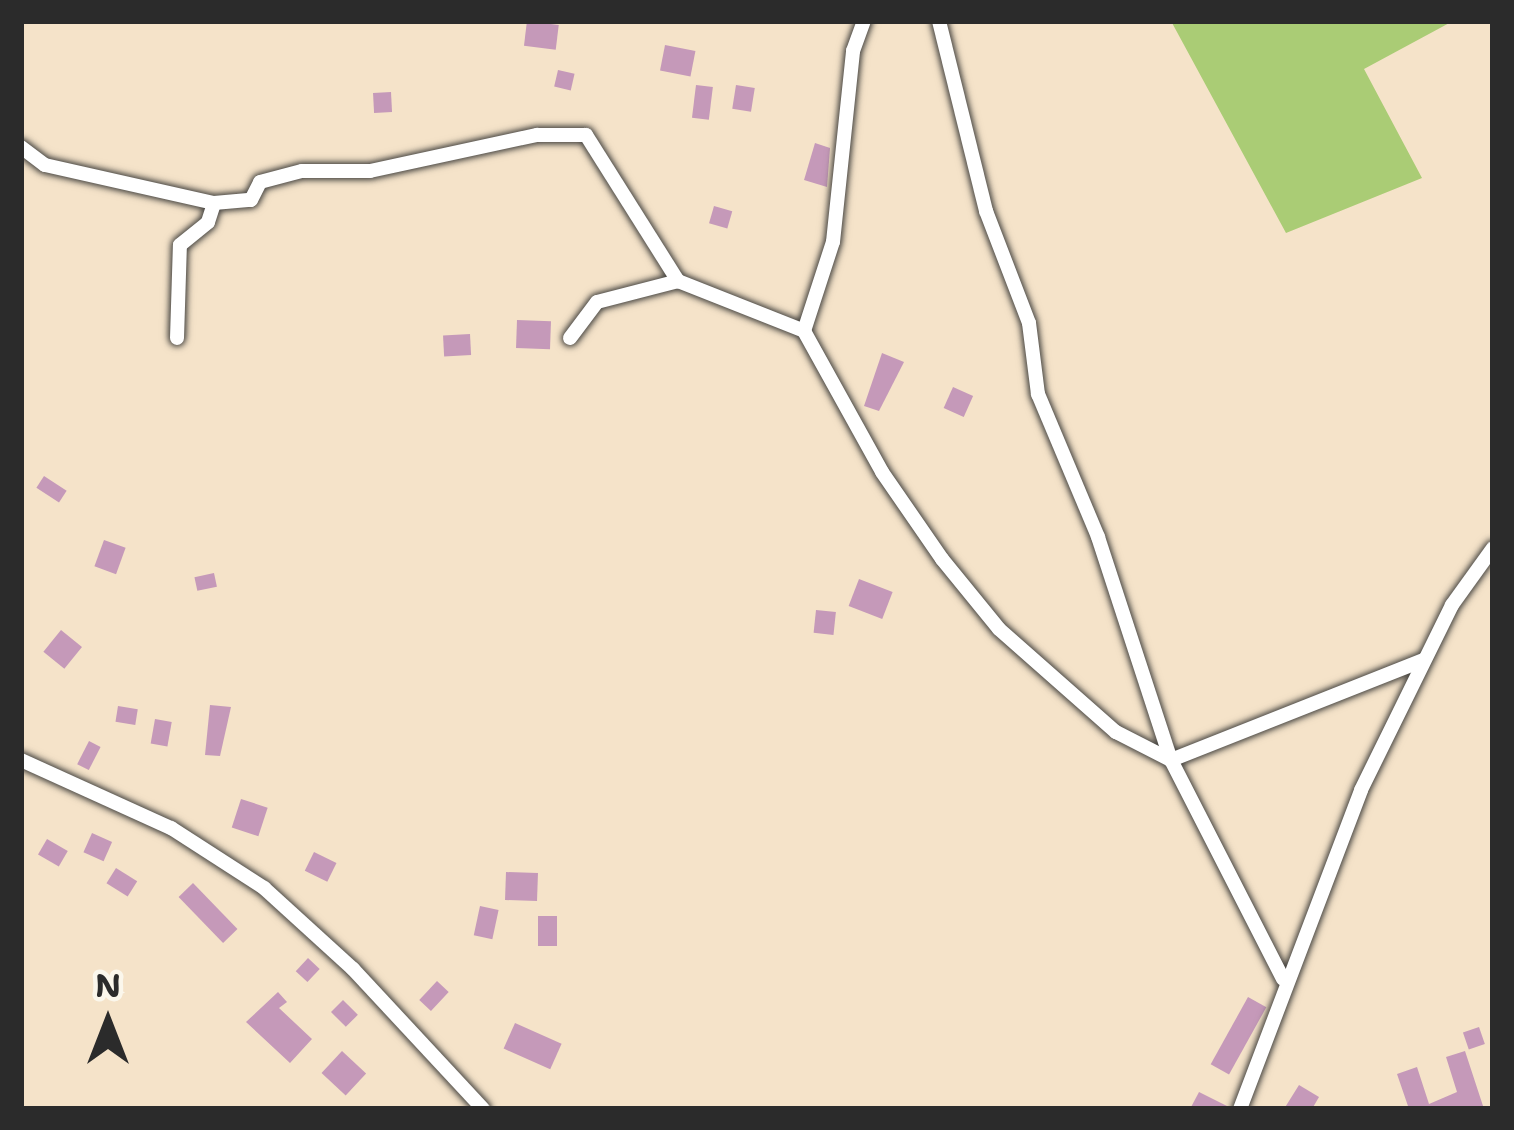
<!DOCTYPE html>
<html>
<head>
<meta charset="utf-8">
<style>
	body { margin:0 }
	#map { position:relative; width:1514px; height:1130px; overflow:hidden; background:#f5e3c9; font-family:"Shantell Sans",sans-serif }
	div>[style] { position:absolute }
	.green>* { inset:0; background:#aacc75 }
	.building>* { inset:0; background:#c599b9; transform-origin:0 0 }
	.roads { filter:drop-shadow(0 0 3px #494743) drop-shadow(0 0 3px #494743) }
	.street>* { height:14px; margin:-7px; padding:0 7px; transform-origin:7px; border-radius:7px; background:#fff }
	span { translate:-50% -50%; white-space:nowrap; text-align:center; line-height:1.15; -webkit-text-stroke:9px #fbf7ec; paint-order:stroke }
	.frame { position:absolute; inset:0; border:24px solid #2b2b2b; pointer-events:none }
	.north { position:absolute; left:48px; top:962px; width:120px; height:120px; -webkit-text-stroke:9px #fbf7ec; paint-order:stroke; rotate:0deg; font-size:33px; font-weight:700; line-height:48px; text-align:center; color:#2b2b2b }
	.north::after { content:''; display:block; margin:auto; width:42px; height:54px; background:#2b2b2b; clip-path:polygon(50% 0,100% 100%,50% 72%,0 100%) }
</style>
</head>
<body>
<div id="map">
	<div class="green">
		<i style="clip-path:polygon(1171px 21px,1453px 21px,1364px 69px,1422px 178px,1286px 233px)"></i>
	</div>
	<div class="building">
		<i style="left:527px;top:21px;width:32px;height:25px;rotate:7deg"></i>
		<i style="left:665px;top:45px;width:31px;height:26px;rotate:11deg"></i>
		<i style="left:558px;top:70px;width:17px;height:17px;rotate:13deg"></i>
		<i style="left:696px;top:85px;width:17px;height:33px;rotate:7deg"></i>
		<i style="left:736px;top:85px;width:19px;height:24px;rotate:9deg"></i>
		<i style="left:391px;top:92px;width:20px;height:18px;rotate:87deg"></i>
		<i style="clip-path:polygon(815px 143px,830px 148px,827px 187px,804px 180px)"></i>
		<i style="left:714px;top:206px;width:19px;height:18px;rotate:16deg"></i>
		<i style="left:517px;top:320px;width:34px;height:28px;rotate:2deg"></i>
		<i style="left:470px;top:334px;width:21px;height:27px;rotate:87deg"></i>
		<i style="clip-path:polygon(882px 353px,904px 362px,879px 411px,864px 406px)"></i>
		<i style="left:953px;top:387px;width:22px;height:23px;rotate:24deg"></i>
		<i style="left:44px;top:476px;width:27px;height:14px;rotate:33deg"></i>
		<i style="left:104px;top:540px;width:23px;height:28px;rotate:20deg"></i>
		<i style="left:214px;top:573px;width:14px;height:20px;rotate:78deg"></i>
		<i style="left:859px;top:579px;width:36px;height:29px;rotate:21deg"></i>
		<i style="left:816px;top:610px;width:20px;height:23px;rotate:6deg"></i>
		<i style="left:61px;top:630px;width:27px;height:28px;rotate:39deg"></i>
		<i style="clip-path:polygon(210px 705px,231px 707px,220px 756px,205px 755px)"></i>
		<i style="left:118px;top:706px;width:20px;height:16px;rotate:9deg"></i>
		<i style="left:155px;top:719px;width:17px;height:25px;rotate:10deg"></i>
		<i style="left:89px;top:741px;width:13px;height:26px;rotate:27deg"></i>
		<i style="left:241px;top:799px;width:28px;height:30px;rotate:18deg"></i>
		<i style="left:92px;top:833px;width:22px;height:21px;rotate:24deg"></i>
		<i style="left:47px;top:839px;width:24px;height:18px;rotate:30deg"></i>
		<i style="left:314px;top:852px;width:25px;height:21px;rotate:26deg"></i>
		<i style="left:116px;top:868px;width:25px;height:18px;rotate:32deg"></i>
		<i style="left:506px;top:872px;width:32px;height:28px;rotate:2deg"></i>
		<i style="left:193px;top:883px;width:64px;height:20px;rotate:46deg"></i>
		<i style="left:480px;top:906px;width:19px;height:30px;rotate:12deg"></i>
		<i style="left:538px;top:916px;width:19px;height:30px"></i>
		<i style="left:308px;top:958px;width:16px;height:18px;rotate:43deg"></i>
		<i style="left:437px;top:981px;width:16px;height:26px;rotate:43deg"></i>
		<i style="clip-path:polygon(278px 992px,287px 1002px,279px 1008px,312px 1039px,290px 1063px,246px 1022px)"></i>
		<i style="left:1248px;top:997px;width:21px;height:77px;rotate:29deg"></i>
		<i style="left:343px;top:1000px;width:21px;height:17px;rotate:45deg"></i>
		<i style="left:515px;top:1023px;width:51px;height:28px;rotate:24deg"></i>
		<i style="left:1479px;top:1027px;width:18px;height:17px;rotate:71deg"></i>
		<i style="left:342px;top:1051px;width:33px;height:30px;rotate:43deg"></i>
		<i style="clip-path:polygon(1465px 1051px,1484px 1109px,1409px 1109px,1397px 1074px,1417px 1067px,1429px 1104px,1457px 1092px,1446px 1057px)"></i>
		<i style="clip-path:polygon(1299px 1085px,1319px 1097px,1312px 1109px,1284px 1109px)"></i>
		<i style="clip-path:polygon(1199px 1092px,1229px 1107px,1229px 1109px,1190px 1109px)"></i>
	</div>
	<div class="roads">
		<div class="street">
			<i style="left:939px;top:21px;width:196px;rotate:76.1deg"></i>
			<i style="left:986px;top:211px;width:120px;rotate:69deg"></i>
			<i style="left:1029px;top:323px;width:72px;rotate:82.8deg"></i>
			<i style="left:1038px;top:394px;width:155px;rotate:67.2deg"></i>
			<i style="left:1098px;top:537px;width:235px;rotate:71.9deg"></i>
			<i style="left:1171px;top:760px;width:246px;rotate:62.9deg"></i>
			<i style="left:21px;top:147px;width:30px;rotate:37deg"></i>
			<i style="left:45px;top:165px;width:173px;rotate:12.7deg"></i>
			<i style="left:214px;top:203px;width:37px;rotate:-5deg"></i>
			<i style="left:251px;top:200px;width:20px;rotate:-63deg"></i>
			<i style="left:260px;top:182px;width:43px;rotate:-14.7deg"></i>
			<i style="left:302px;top:171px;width:68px"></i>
			<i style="left:370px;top:171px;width:171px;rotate:-12.2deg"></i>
			<i style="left:537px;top:135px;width:49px"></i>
			<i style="left:586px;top:135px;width:173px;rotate:57.8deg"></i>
			<i style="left:678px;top:281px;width:136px;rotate:21.6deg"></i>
			<i style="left:804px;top:331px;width:161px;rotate:61deg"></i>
			<i style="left:882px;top:472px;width:106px;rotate:55.4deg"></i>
			<i style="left:942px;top:559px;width:90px;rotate:50.8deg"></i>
			<i style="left:999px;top:629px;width:156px;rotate:41.4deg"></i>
			<i style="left:1116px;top:732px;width:62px;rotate:27deg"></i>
			<i style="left:1171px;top:760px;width:272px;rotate:-21.6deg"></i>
			<i style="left:804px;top:331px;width:94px;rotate:-72deg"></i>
			<i style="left:833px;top:242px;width:192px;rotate:-84deg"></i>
			<i style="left:853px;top:51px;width:32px;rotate:-70deg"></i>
			<i style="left:177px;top:338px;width:93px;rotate:-88.2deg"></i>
			<i style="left:180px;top:245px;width:36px;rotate:-39deg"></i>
			<i style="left:208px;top:222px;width:20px;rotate:-72deg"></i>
			<i style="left:570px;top:338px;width:45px;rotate:-53.1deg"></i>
			<i style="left:597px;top:302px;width:84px;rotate:-14.5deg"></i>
			<i style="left:21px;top:760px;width:165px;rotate:24.4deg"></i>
			<i style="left:171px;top:828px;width:111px;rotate:32.8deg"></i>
			<i style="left:264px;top:888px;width:120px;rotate:42.3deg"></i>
			<i style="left:353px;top:969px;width:191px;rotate:47.1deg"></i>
			<i style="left:1240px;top:1109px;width:341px;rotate:-69.2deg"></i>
			<i style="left:1361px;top:790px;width:206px;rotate:-63.8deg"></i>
			<i style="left:1452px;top:605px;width:70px;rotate:-54.3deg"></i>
		</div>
	</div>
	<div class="frame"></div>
	<div class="north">N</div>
</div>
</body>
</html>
